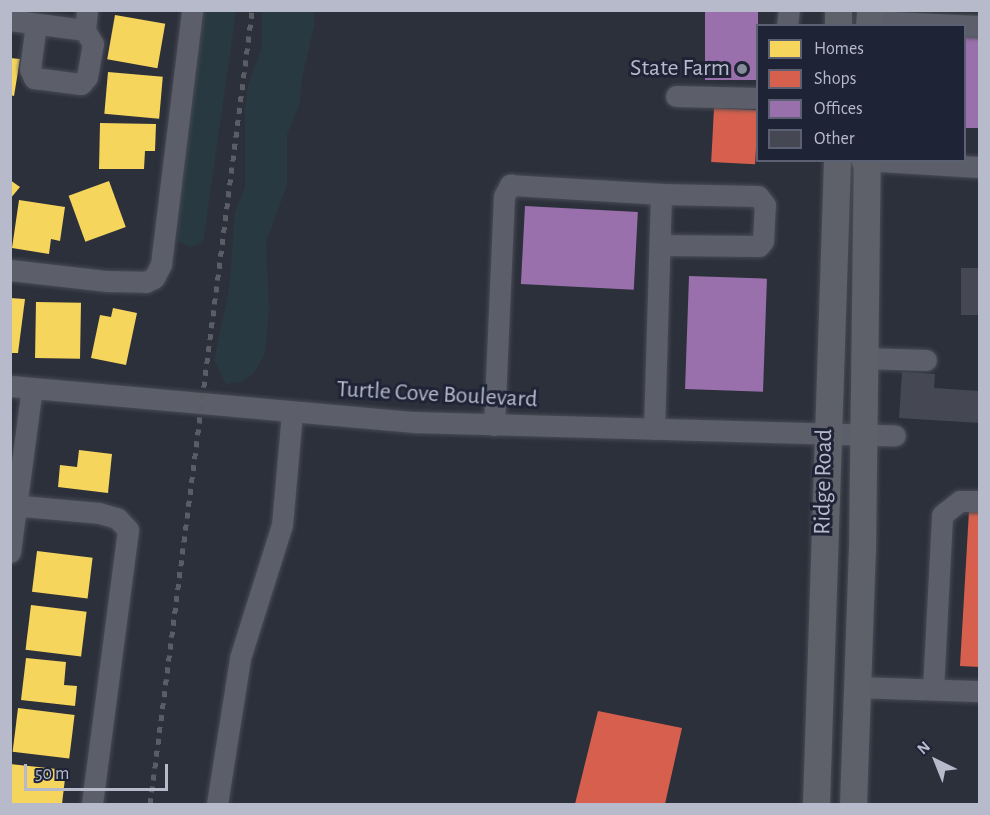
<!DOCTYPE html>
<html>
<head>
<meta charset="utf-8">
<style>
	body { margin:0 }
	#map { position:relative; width:990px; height:815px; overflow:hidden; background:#2c303b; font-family:"Alegreya Sans",sans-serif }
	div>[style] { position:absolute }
	.green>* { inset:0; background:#293941 }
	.homes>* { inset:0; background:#f6d55c; transform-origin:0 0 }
	.shops>* { inset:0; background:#d6604d; transform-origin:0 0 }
	.offices>* { inset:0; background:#9970ab; transform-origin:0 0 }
	.building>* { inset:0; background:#454852; transform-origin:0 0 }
	.roads { filter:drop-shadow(0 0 2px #484b54) drop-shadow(0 0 2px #484b54) }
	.minor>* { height:21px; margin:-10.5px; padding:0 10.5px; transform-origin:10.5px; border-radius:10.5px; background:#5c5e69 }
	.major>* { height:27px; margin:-13.5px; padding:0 13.5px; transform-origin:13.5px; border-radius:13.5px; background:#5e606a }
	.rail>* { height:4.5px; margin-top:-2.25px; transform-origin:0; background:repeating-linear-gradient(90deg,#5b5d66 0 6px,transparent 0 12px) }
	.dots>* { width:16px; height:16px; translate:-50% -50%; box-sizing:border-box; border:3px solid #1e2436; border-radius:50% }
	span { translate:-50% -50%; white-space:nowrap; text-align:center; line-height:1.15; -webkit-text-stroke:6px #1e2436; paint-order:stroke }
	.poi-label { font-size:24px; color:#b6bacb }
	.right { translate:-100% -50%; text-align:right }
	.street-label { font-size:24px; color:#b6bacb }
	.frame { position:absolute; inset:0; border:12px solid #b6bacb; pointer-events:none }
	.legend { position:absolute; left:756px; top:24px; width:210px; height:138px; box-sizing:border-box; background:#1e2436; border:2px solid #5b6072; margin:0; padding:8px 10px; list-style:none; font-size:18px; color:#b6bacb }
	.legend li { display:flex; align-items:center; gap:12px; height:30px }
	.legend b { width:30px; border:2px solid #5b6072 }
	.north { position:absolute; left:906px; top:731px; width:60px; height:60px; -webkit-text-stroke:4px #1e2436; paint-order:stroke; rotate:317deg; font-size:16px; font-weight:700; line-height:24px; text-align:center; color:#b6bacb }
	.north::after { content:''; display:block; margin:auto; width:21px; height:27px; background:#b6bacb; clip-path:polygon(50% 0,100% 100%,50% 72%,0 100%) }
	.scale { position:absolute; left:24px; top:764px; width:144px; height:27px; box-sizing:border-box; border:3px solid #b6bacb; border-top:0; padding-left:8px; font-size:18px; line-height:21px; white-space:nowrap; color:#b6bacb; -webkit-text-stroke:4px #1e2436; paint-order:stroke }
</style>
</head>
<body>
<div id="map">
	<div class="green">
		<i style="clip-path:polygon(204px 11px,236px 11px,203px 243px,189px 247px,178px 241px,179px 208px)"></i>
		<i style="clip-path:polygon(262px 11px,314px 11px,314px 26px,302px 78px,300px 103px,287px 135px,287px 185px,266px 242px,269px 308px,265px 353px,254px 373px,241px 382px,226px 384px,214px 360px,229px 290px,235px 212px,245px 187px,245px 110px,248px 85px,262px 47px)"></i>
	</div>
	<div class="homes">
		<i style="left:115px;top:15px;width:51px;height:45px;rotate:10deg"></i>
		<i style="clip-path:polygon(10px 58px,20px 59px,14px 96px,10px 95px)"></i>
		<i style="left:108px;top:72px;width:55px;height:42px;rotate:5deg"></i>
		<i style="clip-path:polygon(100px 123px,156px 124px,155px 151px,145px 151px,144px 169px,99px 169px)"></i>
		<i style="clip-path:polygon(10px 180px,20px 187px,10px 199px)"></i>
		<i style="left:109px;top:181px;width:49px;height:43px;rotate:70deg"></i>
		<i style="clip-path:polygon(19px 200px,65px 207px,60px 241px,51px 239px,49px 254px,12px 248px)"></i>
		<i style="clip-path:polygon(10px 298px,25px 299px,18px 353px,10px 353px)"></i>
		<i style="left:36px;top:302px;width:45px;height:56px;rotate:1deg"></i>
		<i style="clip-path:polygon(113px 308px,137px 313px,126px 365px,91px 358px,100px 315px,111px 317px)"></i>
		<i style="clip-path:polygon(79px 450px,112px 454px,108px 493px,58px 487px,60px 465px,77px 467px)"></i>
		<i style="left:37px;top:551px;width:56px;height:41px;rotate:7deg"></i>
		<i style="left:31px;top:605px;width:56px;height:45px;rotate:7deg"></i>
		<i style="clip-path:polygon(26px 658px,66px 662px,64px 685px,77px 686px,75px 706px,21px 700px)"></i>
		<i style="left:18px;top:708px;width:57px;height:44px;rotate:7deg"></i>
		<i style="clip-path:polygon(10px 764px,66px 770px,62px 804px,10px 804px)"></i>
	</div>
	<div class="shops">
		<i style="left:714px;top:108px;width:44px;height:54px;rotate:3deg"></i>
		<i style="clip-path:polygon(969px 511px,980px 511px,980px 667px,960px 666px)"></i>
		<i style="clip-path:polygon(598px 711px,682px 728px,665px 804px,575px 804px)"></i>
	</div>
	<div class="offices">
		<i style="left:705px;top:10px;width:53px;height:70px"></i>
		<i style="left:980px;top:22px;width:106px;height:16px;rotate:90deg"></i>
		<i style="left:525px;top:206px;width:113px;height:78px;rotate:3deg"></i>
		<i style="left:689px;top:276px;width:78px;height:113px;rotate:2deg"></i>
	</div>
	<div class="building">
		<i style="left:961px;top:268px;width:19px;height:47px"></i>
		<i style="clip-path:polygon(902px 372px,935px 374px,934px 388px,980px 391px,980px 423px,899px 418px)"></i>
	</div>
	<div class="roads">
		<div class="minor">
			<i style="left:10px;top:20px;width:76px;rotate:7.6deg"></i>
			<i style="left:870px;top:21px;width:110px;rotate:2.6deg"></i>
			<i style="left:36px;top:24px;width:45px;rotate:97.6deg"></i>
			<i style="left:30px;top:69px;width:10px;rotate:66deg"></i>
			<i style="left:34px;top:78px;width:47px;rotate:7.3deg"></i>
			<i style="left:81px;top:84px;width:9px;rotate:-49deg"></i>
			<i style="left:87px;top:77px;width:34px;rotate:-80deg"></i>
			<i style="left:93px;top:44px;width:16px;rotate:-120deg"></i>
			<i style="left:787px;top:26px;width:16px;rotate:-83deg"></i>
			<i style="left:85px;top:30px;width:20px;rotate:-84deg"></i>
			<i style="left:676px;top:96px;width:82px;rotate:1.4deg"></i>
			<i style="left:861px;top:160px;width:119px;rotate:3.4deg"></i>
			<i style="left:660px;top:245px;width:99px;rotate:0.6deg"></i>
			<i style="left:759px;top:246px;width:6px;rotate:-51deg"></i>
			<i style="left:763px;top:241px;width:36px;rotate:-87deg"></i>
			<i style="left:765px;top:205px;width:11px;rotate:-128deg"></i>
			<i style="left:758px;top:196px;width:97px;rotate:-178.8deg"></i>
			<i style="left:10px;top:270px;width:98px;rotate:6.5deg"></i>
			<i style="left:107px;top:281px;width:39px;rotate:1deg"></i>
			<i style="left:146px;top:282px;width:9px;rotate:-27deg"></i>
			<i style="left:154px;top:278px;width:16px;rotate:-63deg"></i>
			<i style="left:161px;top:264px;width:256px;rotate:-83deg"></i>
			<i style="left:864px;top:358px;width:62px;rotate:1.8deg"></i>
			<i style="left:10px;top:386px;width:407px;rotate:5.1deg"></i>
			<i style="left:415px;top:422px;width:480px;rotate:1.6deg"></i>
			<i style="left:494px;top:425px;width:229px;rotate:-87.5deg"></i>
			<i style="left:504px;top:196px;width:13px;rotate:-61deg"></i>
			<i style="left:510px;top:185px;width:151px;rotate:3.4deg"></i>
			<i style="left:661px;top:194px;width:235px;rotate:91.7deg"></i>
			<i style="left:10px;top:505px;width:89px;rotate:5.1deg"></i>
			<i style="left:99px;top:513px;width:19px;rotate:16deg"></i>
			<i style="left:117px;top:518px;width:16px;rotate:47deg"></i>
			<i style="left:128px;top:530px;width:276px;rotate:97.5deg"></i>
			<i style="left:10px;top:552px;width:165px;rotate:-82.4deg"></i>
			<i style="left:858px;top:687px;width:122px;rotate:1.9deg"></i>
			<i style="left:933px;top:689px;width:174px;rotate:-87deg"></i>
			<i style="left:942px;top:515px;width:23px;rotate:-38deg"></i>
			<i style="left:960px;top:501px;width:20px"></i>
			<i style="left:217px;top:804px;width:148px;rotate:-81deg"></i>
			<i style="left:240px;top:658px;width:139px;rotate:-72.5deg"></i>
			<i style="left:282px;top:525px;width:113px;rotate:-84.9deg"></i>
		</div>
		<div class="major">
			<i style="left:838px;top:26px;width:16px;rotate:-90deg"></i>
			<i style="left:869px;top:26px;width:16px;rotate:-86deg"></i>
			<i style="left:816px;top:804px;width:644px;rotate:-88.13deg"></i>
			<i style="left:853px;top:804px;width:254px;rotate:-88deg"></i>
			<i style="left:862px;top:550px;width:390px;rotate:-89.3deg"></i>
		</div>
	</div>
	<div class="rail">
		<i style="left:150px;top:804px;width:801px;rotate:-82.68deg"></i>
	</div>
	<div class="dots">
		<i style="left:742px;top:69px;background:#868a99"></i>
	</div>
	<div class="poi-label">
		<span class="right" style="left:730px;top:69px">State Farm</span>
	</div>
	<div class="street-label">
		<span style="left:437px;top:395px;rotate:3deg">Turtle Cove Boulevard</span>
		<span style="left:824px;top:482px;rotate:-89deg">Ridge Road</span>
	</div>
	<div class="frame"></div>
	<ul class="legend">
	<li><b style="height:16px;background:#f6d55c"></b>Homes</li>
	<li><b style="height:16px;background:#d6604d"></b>Shops</li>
	<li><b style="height:16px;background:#9970ab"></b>Offices</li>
	<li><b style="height:16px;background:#454852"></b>Other</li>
	</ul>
	<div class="north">N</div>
	<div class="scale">50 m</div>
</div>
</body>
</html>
